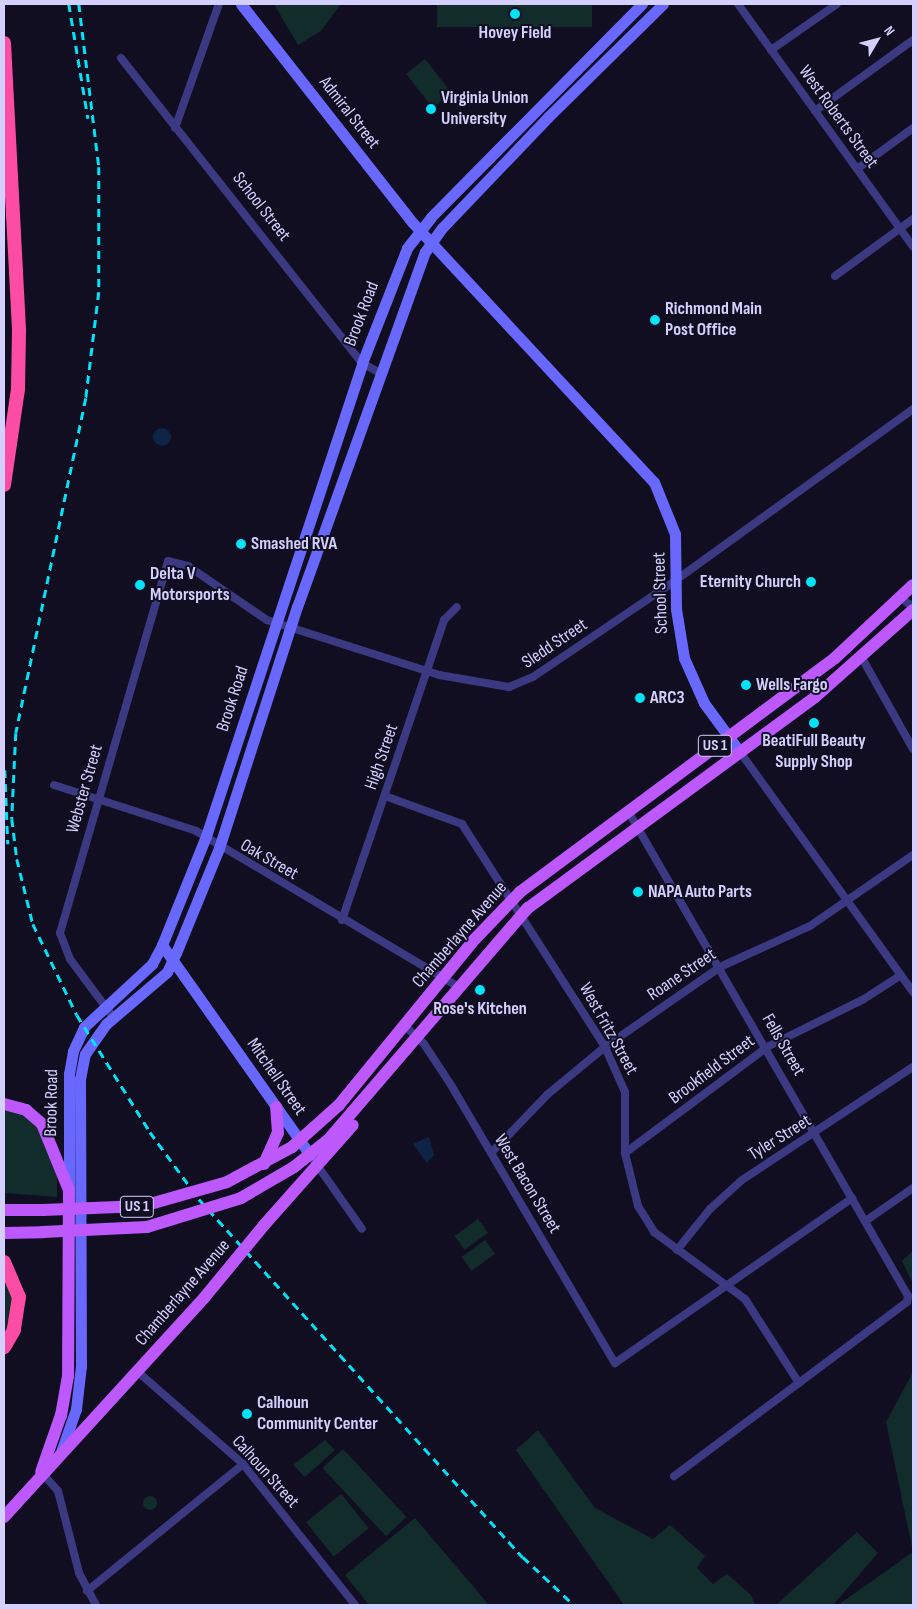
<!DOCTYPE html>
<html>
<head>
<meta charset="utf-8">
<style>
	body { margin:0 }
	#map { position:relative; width:917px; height:1609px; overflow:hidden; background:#110e22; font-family:"Sofia Sans Condensed",sans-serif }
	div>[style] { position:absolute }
	.green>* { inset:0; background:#112c2b; transform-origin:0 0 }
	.round { border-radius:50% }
	.water>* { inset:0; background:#0d2447 }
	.street>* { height:8px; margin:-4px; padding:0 4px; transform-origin:4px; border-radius:4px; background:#3b3981 }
	.secondary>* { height:11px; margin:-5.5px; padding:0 5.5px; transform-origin:5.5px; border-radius:5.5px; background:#6968fd }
	.primary>* { height:12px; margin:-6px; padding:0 6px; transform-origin:6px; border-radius:6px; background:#bd58fd }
	.highway>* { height:14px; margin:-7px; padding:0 7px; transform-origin:7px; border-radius:7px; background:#fd4ca4 }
	.rail>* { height:2.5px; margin-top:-1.25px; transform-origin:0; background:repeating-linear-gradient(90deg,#03e3f7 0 8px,transparent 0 14px) }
	.primary-bridge>* { height:12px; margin:-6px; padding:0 6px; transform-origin:6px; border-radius:6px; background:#bd58fd }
	.dots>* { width:14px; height:14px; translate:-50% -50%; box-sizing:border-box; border:2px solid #110e22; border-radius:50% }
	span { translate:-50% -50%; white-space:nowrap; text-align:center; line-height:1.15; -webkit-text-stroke:4px #110e22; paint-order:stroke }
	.shield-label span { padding:1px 4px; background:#110e22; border:1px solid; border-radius:4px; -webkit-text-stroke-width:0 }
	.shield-label { font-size:16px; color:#d4d0fe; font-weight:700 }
	.poi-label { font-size:18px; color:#d4d0fe; font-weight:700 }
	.left { translate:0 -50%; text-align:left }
	.right { translate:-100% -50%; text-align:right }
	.street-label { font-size:18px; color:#d4d0fe }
	.frame { position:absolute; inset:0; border:5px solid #d4d0fe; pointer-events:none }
	.north { position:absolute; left:852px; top:15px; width:50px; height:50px; -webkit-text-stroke:4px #110e22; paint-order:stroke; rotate:53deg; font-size:14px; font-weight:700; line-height:20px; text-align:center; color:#d4d0fe }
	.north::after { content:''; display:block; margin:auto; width:18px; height:22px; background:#d4d0fe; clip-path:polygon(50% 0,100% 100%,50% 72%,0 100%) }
</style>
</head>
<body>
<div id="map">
	<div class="green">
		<i style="clip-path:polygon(274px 4px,341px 4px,321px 31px,298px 45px)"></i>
		<i style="left:437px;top:4px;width:155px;height:23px"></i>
		<i style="left:425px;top:59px;width:43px;height:24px;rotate:52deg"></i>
		<i style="clip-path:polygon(4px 1110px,26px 1117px,40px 1130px,57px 1176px,57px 1197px,4px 1193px)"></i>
		<i style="left:478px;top:1219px;width:17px;height:29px;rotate:54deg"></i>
		<i style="left:485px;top:1240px;width:17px;height:29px;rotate:54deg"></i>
		<i style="clip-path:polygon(913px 1251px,913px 1284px,902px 1261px)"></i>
		<i style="clip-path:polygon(4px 1272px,13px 1292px,12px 1321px,4px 1336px)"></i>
		<i style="clip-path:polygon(913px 1372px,913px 1605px,838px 1605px,913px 1552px,886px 1422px)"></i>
		<i style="clip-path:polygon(538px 1430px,595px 1508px,653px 1539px,670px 1525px,705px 1556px,697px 1568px,713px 1584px,727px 1574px,751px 1595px,755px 1605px,624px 1605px,516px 1450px)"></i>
		<i style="clip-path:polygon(325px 1440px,335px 1450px,305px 1477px,293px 1465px)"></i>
		<i style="left:343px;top:1449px;width:93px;height:28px;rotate:47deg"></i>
		<i style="left:341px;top:1494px;width:44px;height:45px;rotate:51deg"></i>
		<i class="round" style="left:143px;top:1496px;width:14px;height:14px"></i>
		<i style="clip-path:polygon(415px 1518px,489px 1605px,369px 1605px,345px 1575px)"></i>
		<i style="clip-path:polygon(857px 1532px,878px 1553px,833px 1605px,776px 1605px)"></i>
	</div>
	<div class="water">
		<i class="round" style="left:153px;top:428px;width:18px;height:18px"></i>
		<i style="clip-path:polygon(429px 1137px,434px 1155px,427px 1163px,413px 1144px)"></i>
	</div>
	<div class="street">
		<i style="left:738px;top:4px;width:299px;rotate:54.2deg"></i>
		<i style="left:771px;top:50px;width:80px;rotate:-34.9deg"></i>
		<i style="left:121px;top:58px;width:389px;rotate:51.7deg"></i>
		<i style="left:362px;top:363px;width:18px;rotate:29deg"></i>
		<i style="left:815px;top:111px;width:121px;rotate:-35.9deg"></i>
		<i style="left:175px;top:128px;width:132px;rotate:-70.5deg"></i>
		<i style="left:857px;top:169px;width:69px;rotate:-36.2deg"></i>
		<i style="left:835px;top:276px;width:97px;rotate:-36.2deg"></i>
		<i style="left:901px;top:598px;width:15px;rotate:37deg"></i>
		<i style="left:862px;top:658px;width:104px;rotate:60.7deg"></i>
		<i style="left:740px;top:752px;width:296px;rotate:54.2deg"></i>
		<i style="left:54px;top:785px;width:149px;rotate:17.9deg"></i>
		<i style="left:196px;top:831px;width:306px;rotate:30.7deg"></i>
		<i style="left:385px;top:796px;width:82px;rotate:20deg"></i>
		<i style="left:462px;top:824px;width:265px;rotate:57.3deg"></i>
		<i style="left:605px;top:1047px;width:49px;rotate:66deg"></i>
		<i style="left:625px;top:1092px;width:61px;rotate:90deg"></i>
		<i style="left:625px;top:1153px;width:55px;rotate:76.2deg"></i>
		<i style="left:638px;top:1206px;width:31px;rotate:58deg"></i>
		<i style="left:654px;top:1232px;width:113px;rotate:36.4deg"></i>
		<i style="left:745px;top:1299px;width:100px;rotate:57.3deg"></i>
		<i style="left:628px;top:811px;width:560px;rotate:60deg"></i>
		<i style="left:908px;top:1296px;width:6px;rotate:99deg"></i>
		<i style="left:907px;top:1302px;width:291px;rotate:143.2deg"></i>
		<i style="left:342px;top:920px;width:317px;rotate:-71.2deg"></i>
		<i style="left:444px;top:620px;width:18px;rotate:-45deg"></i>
		<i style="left:113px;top:1017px;width:72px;rotate:-126.6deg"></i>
		<i style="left:70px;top:959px;width:28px;rotate:-111deg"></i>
		<i style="left:60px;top:933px;width:387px;rotate:-73.8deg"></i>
		<i style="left:168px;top:561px;width:21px;rotate:14deg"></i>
		<i style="left:188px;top:566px;width:96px;rotate:34.4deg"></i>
		<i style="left:267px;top:620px;width:181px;rotate:17.7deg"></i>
		<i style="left:439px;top:675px;width:71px;rotate:9.7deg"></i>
		<i style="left:509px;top:687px;width:26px;rotate:-23deg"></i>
		<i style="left:533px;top:677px;width:173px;rotate:-34.1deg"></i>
		<i style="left:676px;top:580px;width:292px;rotate:-35.8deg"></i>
		<i style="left:405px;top:1026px;width:26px;rotate:43deg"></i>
		<i style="left:424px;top:1044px;width:49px;rotate:56.6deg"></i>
		<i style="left:451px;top:1085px;width:323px;rotate:59.5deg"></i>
		<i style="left:615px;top:1363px;width:289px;rotate:-34.8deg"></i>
		<i style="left:491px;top:1153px;width:82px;rotate:-46deg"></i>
		<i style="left:548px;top:1094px;width:74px;rotate:-39.5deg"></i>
		<i style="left:605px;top:1047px;width:140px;rotate:-34.8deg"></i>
		<i style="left:720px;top:967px;width:99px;rotate:-24.5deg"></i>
		<i style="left:810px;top:926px;width:125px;rotate:-34.6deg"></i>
		<i style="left:625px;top:1153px;width:177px;rotate:-36.7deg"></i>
		<i style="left:767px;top:1047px;width:108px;rotate:-26.3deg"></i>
		<i style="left:864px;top:999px;width:44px;rotate:-33deg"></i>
		<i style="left:310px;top:1155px;width:90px;rotate:54.9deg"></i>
		<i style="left:867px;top:1220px;width:56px;rotate:-34.8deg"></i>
		<i style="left:677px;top:1250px;width:53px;rotate:-51.2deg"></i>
		<i style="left:710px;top:1209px;width:43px;rotate:-42.2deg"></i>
		<i style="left:742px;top:1180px;width:205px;rotate:-33.5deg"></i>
		<i style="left:138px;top:1372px;width:140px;rotate:41.2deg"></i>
		<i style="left:243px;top:1464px;width:180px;rotate:51.5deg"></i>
		<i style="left:41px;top:1472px;width:25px;rotate:48deg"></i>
		<i style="left:58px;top:1491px;width:85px;rotate:75.6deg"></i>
		<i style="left:79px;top:1573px;width:36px;rotate:62deg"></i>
		<i style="left:87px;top:1591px;width:201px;rotate:-39.1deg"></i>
	</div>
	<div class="secondary">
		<i style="left:241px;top:4px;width:277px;rotate:51.9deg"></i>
		<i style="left:412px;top:222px;width:355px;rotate:47.1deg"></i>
		<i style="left:654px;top:482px;width:56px;rotate:68deg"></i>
		<i style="left:675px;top:534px;width:75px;rotate:89.2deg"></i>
		<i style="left:676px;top:609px;width:50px;rotate:80.7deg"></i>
		<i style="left:684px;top:658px;width:49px;rotate:66deg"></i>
		<i style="left:704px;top:703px;width:61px;rotate:53.7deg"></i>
		<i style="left:162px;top:945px;width:257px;rotate:54.8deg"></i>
		<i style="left:69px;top:1187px;width:113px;rotate:-90deg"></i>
		<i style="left:69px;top:1074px;width:23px;rotate:-80deg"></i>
		<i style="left:73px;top:1051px;width:26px;rotate:-65deg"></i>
		<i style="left:84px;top:1027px;width:93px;rotate:-42.8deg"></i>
		<i style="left:152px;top:964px;width:21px;rotate:-62deg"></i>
		<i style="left:162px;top:945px;width:118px;rotate:-68deg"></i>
		<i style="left:206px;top:836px;width:498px;rotate:-71.7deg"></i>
		<i style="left:362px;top:363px;width:123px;rotate:-68.6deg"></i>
		<i style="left:407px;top:248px;width:39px;rotate:-52deg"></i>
		<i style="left:431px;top:217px;width:300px;rotate:-45.3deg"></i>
		<i style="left:61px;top:1452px;width:46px;rotate:-70.8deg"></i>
		<i style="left:76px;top:1409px;width:43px;rotate:-83.4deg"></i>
		<i style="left:81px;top:1366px;width:287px;rotate:-90.2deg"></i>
		<i style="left:80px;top:1079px;width:25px;rotate:-79deg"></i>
		<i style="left:85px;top:1054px;width:37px;rotate:-55deg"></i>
		<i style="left:106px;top:1024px;width:80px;rotate:-40.4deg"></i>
		<i style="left:167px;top:972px;width:21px;rotate:-65deg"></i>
		<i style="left:176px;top:953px;width:113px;rotate:-67.7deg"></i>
		<i style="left:219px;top:848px;width:253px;rotate:-72.1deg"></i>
		<i style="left:297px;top:607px;width:377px;rotate:-70.2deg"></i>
		<i style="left:425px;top:252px;width:29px;rotate:-55deg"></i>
		<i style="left:442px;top:228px;width:153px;rotate:-46.3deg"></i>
		<i style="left:548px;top:117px;width:161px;rotate:-44.5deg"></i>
	</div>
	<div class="primary">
		<i style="left:4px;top:1104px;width:23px;rotate:15deg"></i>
		<i style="left:26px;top:1110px;width:21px;rotate:41deg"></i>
		<i style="left:42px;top:1124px;width:71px;rotate:67.8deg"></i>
		<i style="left:69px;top:1190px;width:186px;rotate:90.3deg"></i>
		<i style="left:68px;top:1376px;width:40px;rotate:100deg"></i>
		<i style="left:61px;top:1415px;width:60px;rotate:109.3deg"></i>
		<i style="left:264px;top:1164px;width:34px;rotate:-66deg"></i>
		<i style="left:278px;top:1133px;width:26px;rotate:-94deg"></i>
		<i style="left:227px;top:1182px;width:74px;rotate:-28.3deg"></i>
		<i style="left:292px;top:1147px;width:63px;rotate:-41.8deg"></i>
		<i style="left:339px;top:1105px;width:215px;rotate:-50.7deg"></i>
		<i style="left:475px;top:939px;width:65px;rotate:-46.2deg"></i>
		<i style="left:520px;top:892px;width:392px;rotate:-36.6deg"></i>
		<i style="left:835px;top:658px;width:107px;rotate:-43.1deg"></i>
		<i style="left:241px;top:1198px;width:61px;rotate:-30.3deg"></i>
		<i style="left:294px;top:1167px;width:45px;rotate:-38.7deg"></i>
		<i style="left:329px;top:1139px;width:305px;rotate:-49.3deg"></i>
		<i style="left:528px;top:908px;width:356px;rotate:-36.3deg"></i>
		<i style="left:815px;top:697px;width:131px;rotate:-41.6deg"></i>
		<i style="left:4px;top:1210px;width:39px"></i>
		<i style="left:265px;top:1224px;width:132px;rotate:-48.4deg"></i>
		<i style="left:4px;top:1233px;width:39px;rotate:-1deg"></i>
		<i style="left:4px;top:1517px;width:297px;rotate:-47.6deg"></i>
	</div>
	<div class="highway">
		<i style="left:4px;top:43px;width:288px;rotate:87deg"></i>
		<i style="left:19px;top:331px;width:58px;rotate:91deg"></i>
		<i style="left:18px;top:389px;width:97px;rotate:98.3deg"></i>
		<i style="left:4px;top:1262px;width:38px;rotate:67deg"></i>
		<i style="left:19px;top:1297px;width:33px;rotate:99deg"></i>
		<i style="left:14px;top:1330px;width:20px;rotate:120deg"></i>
	</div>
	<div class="rail">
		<i style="left:69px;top:4px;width:116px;rotate:80.5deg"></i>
		<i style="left:79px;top:4px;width:164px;rotate:83deg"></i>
		<i style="left:99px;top:167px;width:125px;rotate:90deg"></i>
		<i style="left:99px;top:292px;width:107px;rotate:97deg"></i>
		<i style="left:86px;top:398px;width:342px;rotate:101.8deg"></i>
		<i style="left:16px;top:733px;width:86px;rotate:92.7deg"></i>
		<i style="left:12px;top:819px;width:40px;rotate:82.9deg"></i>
		<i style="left:17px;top:859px;width:67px;rotate:76.2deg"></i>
		<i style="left:33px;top:924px;width:101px;rotate:64.2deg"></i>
		<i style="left:77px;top:1015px;width:138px;rotate:58deg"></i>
		<i style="left:150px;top:1132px;width:83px;rotate:53.8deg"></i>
		<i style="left:199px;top:1199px;width:483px;rotate:47.9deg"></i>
		<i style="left:523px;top:1557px;width:70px;rotate:43.3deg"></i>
		<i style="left:5px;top:770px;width:74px;rotate:87.7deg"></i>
	</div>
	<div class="primary-bridge">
		<i style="left:43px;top:1210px;width:100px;rotate:-2.3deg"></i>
		<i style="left:143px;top:1206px;width:87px;rotate:-15.9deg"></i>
		<i style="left:43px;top:1232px;width:104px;rotate:-2.8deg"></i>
		<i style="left:147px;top:1227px;width:98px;rotate:-17.1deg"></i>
		<i style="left:204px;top:1298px;width:96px;rotate:-50.5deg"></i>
	</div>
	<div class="dots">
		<i style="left:515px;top:14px;background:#03e3f7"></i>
		<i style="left:431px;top:109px;background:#03e3f7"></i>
		<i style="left:655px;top:320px;background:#03e3f7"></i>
		<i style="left:241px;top:544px;background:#03e3f7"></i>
		<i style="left:811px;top:582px;background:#03e3f7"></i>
		<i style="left:140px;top:585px;background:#03e3f7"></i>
		<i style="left:746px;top:685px;background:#03e3f7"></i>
		<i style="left:640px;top:698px;background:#03e3f7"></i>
		<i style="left:814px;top:723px;background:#03e3f7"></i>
		<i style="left:638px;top:892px;background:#03e3f7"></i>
		<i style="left:480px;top:990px;background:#03e3f7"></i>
		<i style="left:247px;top:1414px;background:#03e3f7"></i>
	</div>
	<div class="shield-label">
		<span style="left:715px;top:746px">US 1</span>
		<span style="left:137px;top:1207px">US 1</span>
	</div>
	<div class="poi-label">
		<span style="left:515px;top:33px">Hovey Field</span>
		<span class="left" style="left:441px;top:109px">Virginia Union<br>University</span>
		<span class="left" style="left:665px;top:320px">Richmond Main<br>Post Office</span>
		<span class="left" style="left:251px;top:544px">Smashed RVA</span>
		<span class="left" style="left:150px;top:585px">Delta V<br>Motorsports</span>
		<span class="right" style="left:801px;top:582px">Eternity Church</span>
		<span class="left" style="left:756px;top:685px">Wells Fargo</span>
		<span class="left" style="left:650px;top:698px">ARC3</span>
		<span style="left:814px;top:752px">BeatiFull Beauty<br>Supply Shop</span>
		<span class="left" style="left:648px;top:892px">NAPA Auto Parts</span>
		<span style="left:480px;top:1009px">Rose's Kitchen</span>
		<span class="left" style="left:257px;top:1414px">Calhoun<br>Community Center</span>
	</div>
	<div class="street-label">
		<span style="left:349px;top:113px;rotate:52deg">Admiral Street</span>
		<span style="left:838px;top:117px;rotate:54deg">West Roberts Street</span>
		<span style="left:261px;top:207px;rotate:52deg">School Street</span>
		<span style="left:362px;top:314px;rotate:-69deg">Brook Road</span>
		<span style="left:661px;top:593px;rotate:-92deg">School Street</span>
		<span style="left:555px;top:644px;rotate:-34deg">Sledd Street</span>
		<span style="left:233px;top:699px;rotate:-72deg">Brook Road</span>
		<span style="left:382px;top:757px;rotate:-71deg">High Street</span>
		<span style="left:85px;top:789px;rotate:-74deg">Webster Street</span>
		<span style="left:269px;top:860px;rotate:30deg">Oak Street</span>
		<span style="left:460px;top:935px;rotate:-49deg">Chamberlayne Avenue</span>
		<span style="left:682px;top:975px;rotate:-34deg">Roane Street</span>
		<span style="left:608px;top:1029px;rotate:61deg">West Fritz Street</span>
		<span style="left:783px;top:1045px;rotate:60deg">Fells Street</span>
		<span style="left:712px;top:1070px;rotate:-37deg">Brookfield Street</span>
		<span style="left:276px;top:1077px;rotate:55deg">Mitchell Street</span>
		<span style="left:52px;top:1103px;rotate:-89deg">Brook Road</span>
		<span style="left:780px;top:1138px;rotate:-32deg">Tyler Street</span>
		<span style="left:527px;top:1184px;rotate:59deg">West Bacon Street</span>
		<span style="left:183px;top:1293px;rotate:-49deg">Chamberlayne Avenue</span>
		<span style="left:265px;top:1472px;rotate:48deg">Calhoun Street</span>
	</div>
	<div class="frame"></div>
	<div class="north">N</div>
</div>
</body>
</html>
